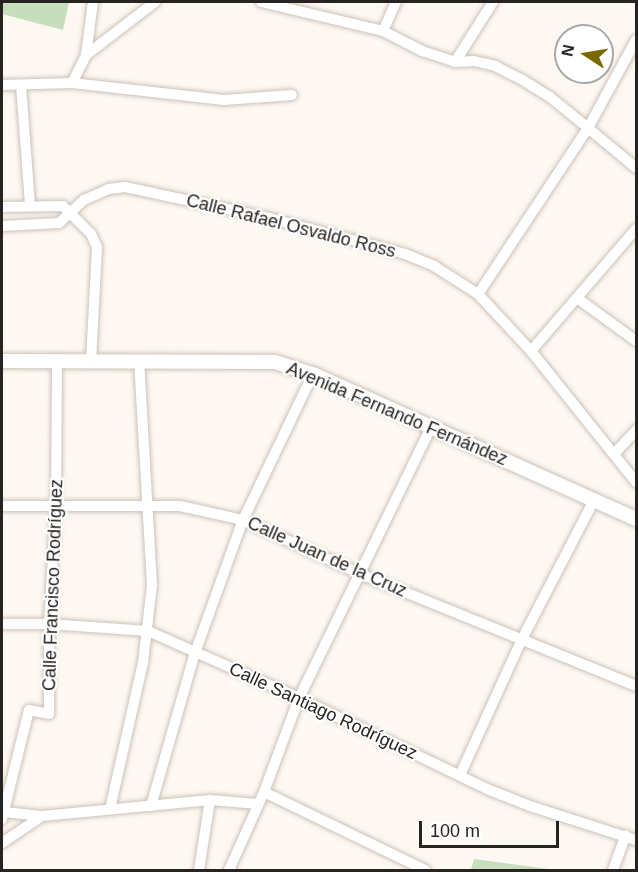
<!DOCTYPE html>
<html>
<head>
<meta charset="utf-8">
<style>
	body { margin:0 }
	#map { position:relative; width:638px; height:872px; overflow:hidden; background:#fef8f2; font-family:Arial,sans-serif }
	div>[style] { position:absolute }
	.green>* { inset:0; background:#c6debb }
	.roads { filter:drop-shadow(0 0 2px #cbc2b8) drop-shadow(0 0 2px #cbc2b8) }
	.minor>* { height:10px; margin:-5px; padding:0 5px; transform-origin:5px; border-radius:5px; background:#fff }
	.major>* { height:14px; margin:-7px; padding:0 7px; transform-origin:7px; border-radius:7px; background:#fff }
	span { translate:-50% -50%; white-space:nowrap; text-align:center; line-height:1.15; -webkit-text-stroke:4.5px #fff; paint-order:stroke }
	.street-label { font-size:18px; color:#272320 }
	.frame { position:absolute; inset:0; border:3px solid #272320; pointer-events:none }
	.north { position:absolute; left:554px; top:24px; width:60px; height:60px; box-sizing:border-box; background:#fff; border:2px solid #a9a7a6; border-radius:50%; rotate:282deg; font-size:16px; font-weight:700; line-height:24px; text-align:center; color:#272320 }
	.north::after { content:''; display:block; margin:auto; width:21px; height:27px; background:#7a6800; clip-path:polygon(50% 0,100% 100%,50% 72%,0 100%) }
	.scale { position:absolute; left:419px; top:821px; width:140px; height:27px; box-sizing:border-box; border:3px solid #272320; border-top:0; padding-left:8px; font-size:18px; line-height:21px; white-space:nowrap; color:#272320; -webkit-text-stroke:4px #fff; paint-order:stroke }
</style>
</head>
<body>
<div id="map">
	<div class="green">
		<i style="clip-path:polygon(2px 2px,69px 2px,63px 30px,2px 14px)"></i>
		<i style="clip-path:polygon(474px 859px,556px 870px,471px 870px)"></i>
	</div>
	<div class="roads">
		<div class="minor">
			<i style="left:261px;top:2px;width:125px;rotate:13.4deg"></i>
			<i style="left:383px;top:31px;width:44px;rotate:27.1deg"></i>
			<i style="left:422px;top:51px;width:35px;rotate:18deg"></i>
			<i style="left:455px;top:62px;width:19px;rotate:-3deg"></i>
			<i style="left:474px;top:61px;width:22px;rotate:13deg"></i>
			<i style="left:495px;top:66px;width:29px;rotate:27deg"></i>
			<i style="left:521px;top:79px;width:34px;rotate:32deg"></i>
			<i style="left:550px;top:97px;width:49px;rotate:39.2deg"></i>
			<i style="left:588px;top:128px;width:199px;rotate:123.5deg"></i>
			<i style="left:383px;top:31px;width:32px;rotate:-66deg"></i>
			<i style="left:636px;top:40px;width:100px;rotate:118.6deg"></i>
			<i style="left:588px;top:128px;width:62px;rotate:39.8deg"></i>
			<i style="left:86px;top:55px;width:87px;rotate:-37.5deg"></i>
			<i style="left:455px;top:62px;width:71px;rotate:-57.7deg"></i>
			<i style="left:72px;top:83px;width:31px;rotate:-63deg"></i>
			<i style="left:86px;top:55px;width:53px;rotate:-82.5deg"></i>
			<i style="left:2px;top:85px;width:70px;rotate:-1.6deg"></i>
			<i style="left:72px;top:83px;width:153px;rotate:6.4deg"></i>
			<i style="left:224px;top:100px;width:68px;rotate:-4.2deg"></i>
			<i style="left:21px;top:85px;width:121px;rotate:85.7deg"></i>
			<i style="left:2px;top:207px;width:61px;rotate:-0.9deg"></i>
			<i style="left:63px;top:206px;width:40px;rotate:45deg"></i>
			<i style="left:91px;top:234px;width:14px;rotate:65deg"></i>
			<i style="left:97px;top:247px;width:113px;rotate:93deg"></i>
			<i style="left:2px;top:226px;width:57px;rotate:-3deg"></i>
			<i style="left:59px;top:223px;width:34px;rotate:-43deg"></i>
			<i style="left:84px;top:200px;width:27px;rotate:-24deg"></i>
			<i style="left:109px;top:189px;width:16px;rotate:-7deg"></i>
			<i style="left:125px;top:187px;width:147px;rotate:12.1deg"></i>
			<i style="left:269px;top:218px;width:141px;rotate:14.8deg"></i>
			<i style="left:405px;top:254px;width:31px;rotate:22deg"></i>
			<i style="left:434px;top:266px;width:52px;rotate:32.5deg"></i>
			<i style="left:478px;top:294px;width:78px;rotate:47.1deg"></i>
			<i style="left:531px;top:351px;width:168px;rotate:51.3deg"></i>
			<i style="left:577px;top:298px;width:73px;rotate:36.1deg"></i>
			<i style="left:531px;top:351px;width:161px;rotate:-49.3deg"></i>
			<i style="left:614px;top:454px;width:33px;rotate:-47deg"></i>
			<i style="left:2px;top:506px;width:178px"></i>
			<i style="left:180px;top:506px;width:65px;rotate:12.5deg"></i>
			<i style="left:243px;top:520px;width:127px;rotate:24.7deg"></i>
			<i style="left:358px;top:573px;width:300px;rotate:22.1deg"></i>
			<i style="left:2px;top:624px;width:47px"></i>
			<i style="left:49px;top:624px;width:99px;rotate:4deg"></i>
			<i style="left:148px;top:631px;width:165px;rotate:23.9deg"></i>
			<i style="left:299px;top:698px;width:209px;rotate:25.8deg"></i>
			<i style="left:487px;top:789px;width:46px;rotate:21.6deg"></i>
			<i style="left:530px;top:806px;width:111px;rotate:17.8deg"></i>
			<i style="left:460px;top:775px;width:147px;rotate:-65.5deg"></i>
			<i style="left:521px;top:641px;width:159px;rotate:-62.6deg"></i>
			<i style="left:264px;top:792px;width:179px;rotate:25.8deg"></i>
			<i style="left:151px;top:806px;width:159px;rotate:-74deg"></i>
			<i style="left:195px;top:653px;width:141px;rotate:-70.2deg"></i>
			<i style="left:243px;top:520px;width:162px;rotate:-64.4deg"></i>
			<i style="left:110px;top:809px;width:150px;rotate:-77.3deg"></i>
			<i style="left:143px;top:663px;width:79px;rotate:-83.4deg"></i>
			<i style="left:152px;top:585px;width:224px;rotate:-93.3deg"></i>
			<i style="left:4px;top:812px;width:38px;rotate:6deg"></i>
			<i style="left:42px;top:816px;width:169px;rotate:-5.4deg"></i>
			<i style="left:210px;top:800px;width:48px;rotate:4.8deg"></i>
			<i style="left:2px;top:819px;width:112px;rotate:-76.1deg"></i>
			<i style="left:29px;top:710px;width:20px;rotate:11deg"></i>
			<i style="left:49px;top:714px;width:90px;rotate:-90deg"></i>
			<i style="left:49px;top:624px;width:118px;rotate:-86.6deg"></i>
			<i style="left:56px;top:506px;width:146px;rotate:-89.6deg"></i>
			<i style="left:2px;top:843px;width:48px;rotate:-34deg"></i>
			<i style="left:199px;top:870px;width:71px;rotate:-81.1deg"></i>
			<i style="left:231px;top:870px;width:2px;rotate:180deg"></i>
			<i style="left:229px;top:870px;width:85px;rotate:-65.8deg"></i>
			<i style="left:264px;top:792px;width:100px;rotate:-69.6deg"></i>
			<i style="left:299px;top:698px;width:301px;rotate:-64deg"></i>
			<i style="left:613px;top:870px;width:37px;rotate:-70deg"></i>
		</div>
		<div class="major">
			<i style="left:2px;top:361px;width:273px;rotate:0.2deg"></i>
			<i style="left:275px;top:362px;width:40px;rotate:18deg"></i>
			<i style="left:313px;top:374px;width:354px;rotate:24.2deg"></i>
		</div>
	</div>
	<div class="street-label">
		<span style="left:291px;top:226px;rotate:14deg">Calle Rafael Osvaldo Ross</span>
		<span style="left:397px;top:414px;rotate:23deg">Avenida Fernando Fernández</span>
		<span style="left:327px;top:557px;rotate:24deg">Calle Juan de la Cruz</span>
		<span style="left:53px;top:585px;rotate:-88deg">Calle Francisco Rodríguez</span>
		<span style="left:323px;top:711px;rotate:25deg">Calle Santiago Rodríguez</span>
	</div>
	<div class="frame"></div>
	<div class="north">N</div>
	<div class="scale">100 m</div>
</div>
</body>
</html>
